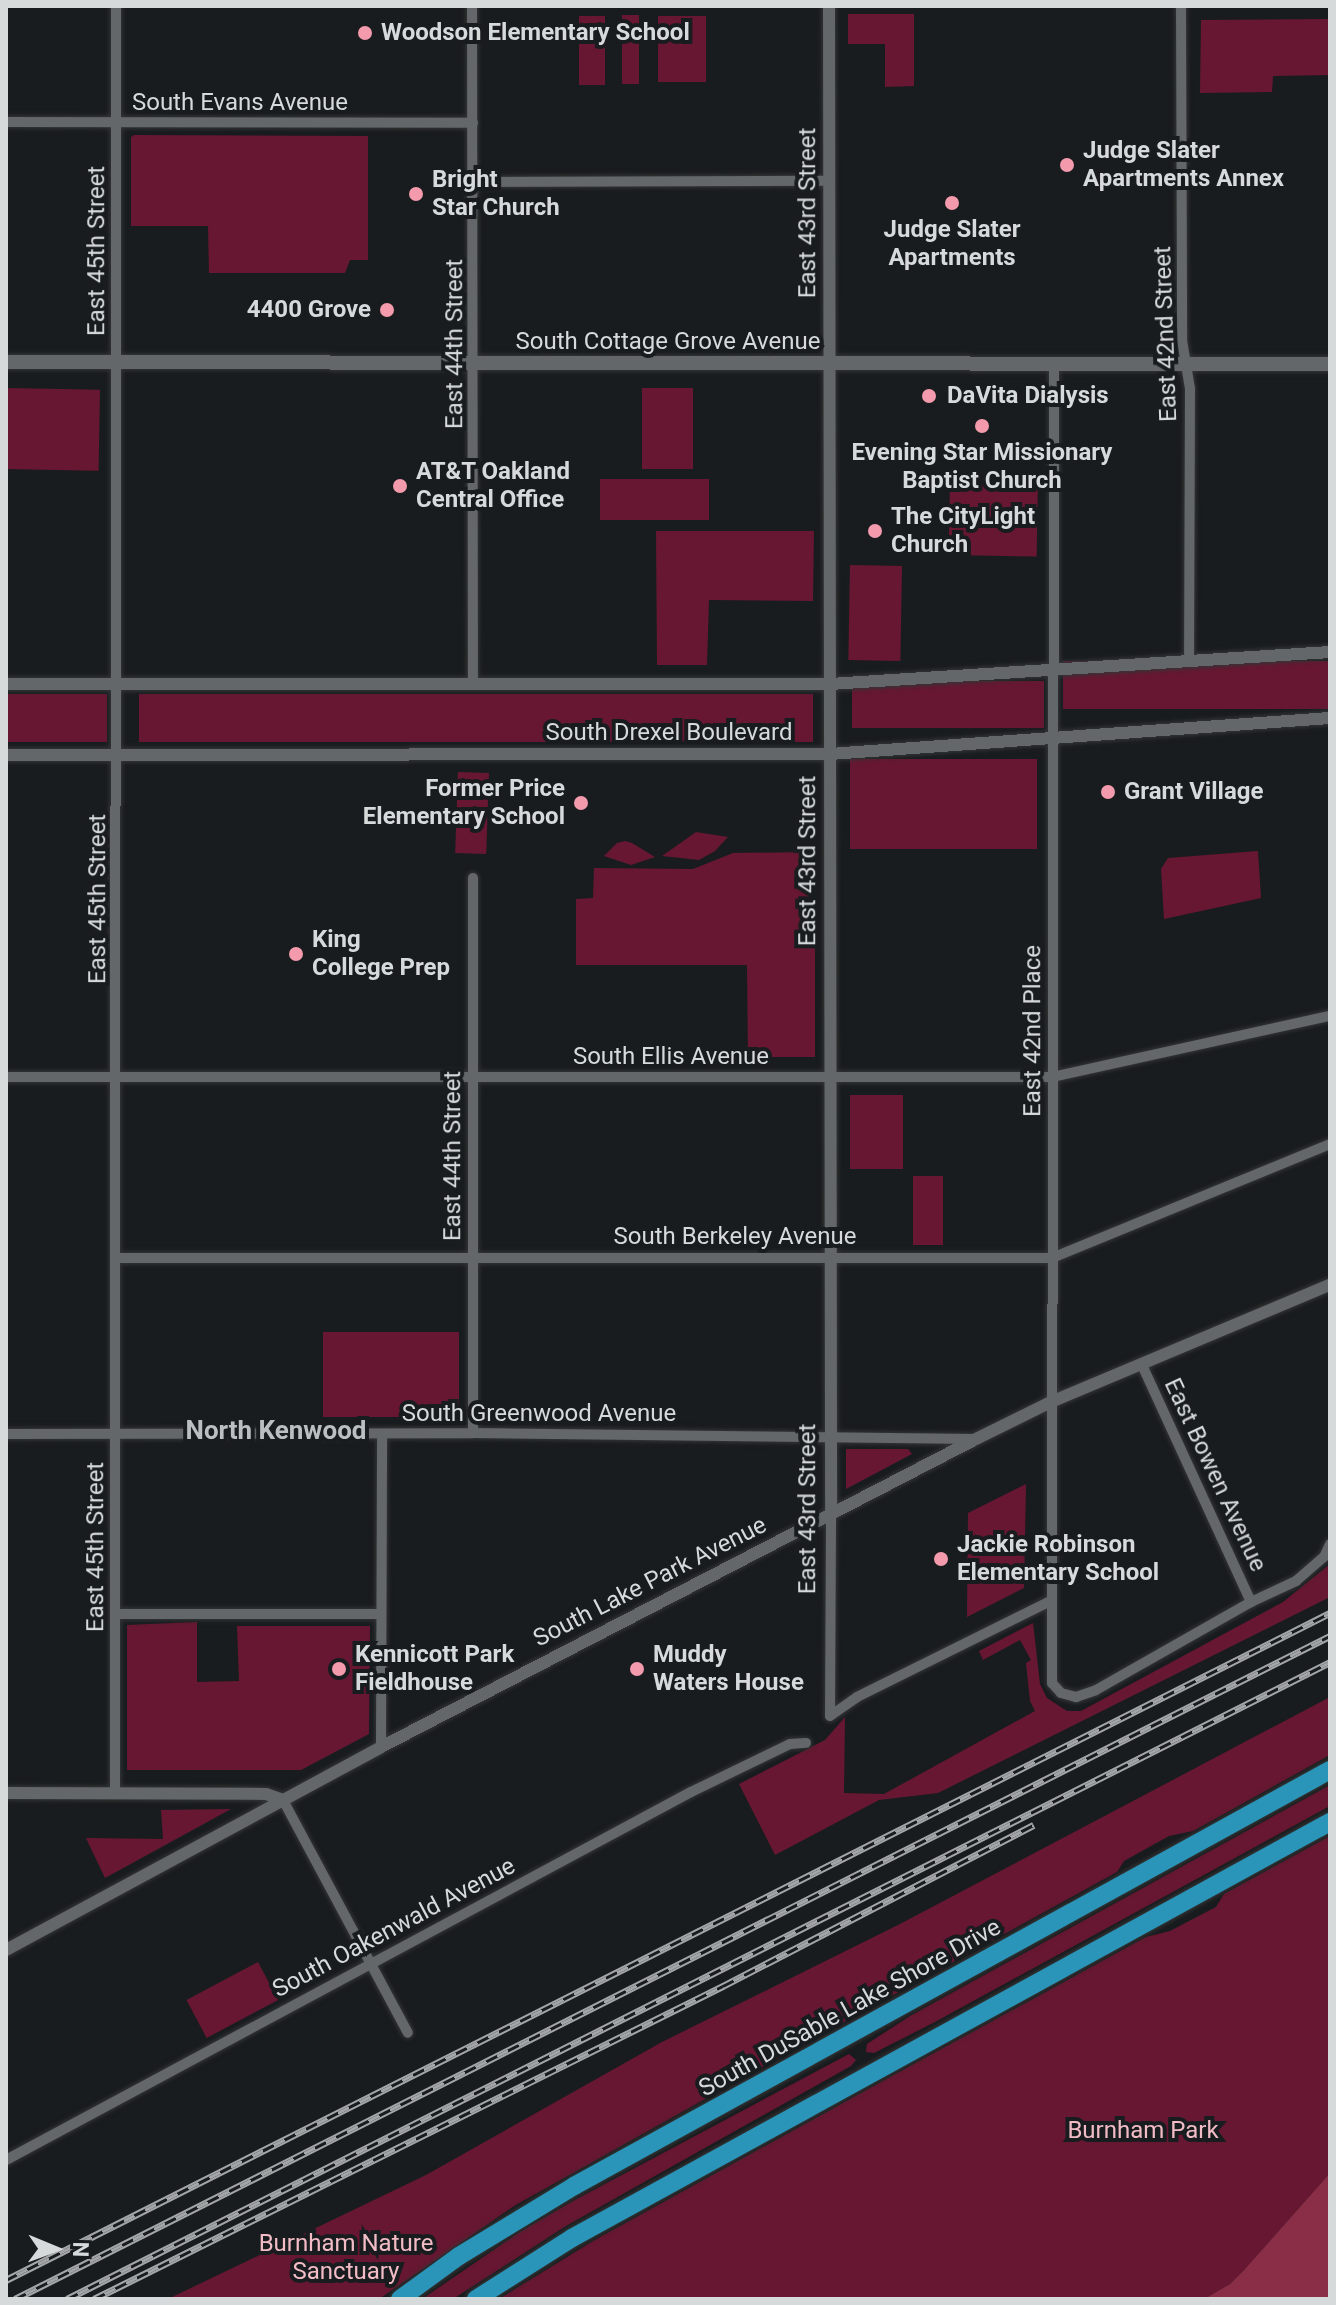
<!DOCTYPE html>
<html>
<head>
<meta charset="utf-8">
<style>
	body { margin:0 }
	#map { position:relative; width:1336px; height:2305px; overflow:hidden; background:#191c1e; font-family:Roboto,sans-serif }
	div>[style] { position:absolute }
	.green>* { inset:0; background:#671731; transform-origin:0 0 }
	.water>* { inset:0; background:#8a2e48 }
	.roads { filter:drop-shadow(0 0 2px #333536) drop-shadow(0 0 2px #333536) }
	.minor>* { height:10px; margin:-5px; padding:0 5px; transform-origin:5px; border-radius:5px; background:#636769 }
	.tertiary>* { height:12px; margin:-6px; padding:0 6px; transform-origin:6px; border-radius:6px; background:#636769 }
	.secondary>* { height:14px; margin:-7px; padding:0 7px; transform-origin:7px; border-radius:7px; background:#636769 }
	.motorway>* { height:18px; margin:-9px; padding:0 9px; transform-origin:9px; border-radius:9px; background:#2a95b9 }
	.rail>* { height:7px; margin-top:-3.5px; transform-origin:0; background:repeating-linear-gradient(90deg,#191c1e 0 12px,#a3a6a7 0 24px); box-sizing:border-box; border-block:2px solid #a3a6a7 }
	.dots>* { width:22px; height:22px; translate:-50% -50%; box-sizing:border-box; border:4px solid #191c1e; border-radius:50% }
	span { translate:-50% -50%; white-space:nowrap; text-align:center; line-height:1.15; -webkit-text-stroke:8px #191c1e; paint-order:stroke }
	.poi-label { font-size:24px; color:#d7dadb; font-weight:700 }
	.left { translate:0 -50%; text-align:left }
	.right { translate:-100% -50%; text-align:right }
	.street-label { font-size:24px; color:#d7dadb }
	.park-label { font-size:24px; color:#f2bcc6 }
	.neighbourhood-label { font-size:26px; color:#babfc1; font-weight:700 }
	.frame { position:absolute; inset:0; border:8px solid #d7dadb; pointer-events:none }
	.north { position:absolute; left:16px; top:2209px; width:80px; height:80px; -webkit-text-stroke:6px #191c1e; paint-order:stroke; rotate:91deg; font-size:22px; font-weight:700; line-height:32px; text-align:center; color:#d7dadb }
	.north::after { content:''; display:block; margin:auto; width:28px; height:36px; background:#d7dadb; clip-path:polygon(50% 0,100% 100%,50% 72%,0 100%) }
</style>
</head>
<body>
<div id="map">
	<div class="green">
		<i style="clip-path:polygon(848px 14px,914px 14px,914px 86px,885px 87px,885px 44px,848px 44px)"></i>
		<i style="left:622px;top:15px;width:17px;height:69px"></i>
		<i style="left:579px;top:16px;width:26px;height:69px"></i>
		<i style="left:658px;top:16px;width:48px;height:66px"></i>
		<i style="clip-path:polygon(1330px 19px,1330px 75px,1273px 76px,1272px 92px,1200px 93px,1201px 20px)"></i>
		<i style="clip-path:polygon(134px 135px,368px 136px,368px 260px,350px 260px,345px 273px,209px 273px,208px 226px,131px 226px,131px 137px)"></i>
		<i style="left:6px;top:388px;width:94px;height:81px;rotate:1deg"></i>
		<i style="left:642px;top:388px;width:51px;height:81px"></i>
		<i style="left:950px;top:477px;width:88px;height:78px;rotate:1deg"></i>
		<i style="left:600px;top:479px;width:109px;height:41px"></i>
		<i style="clip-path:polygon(656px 531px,814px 531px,813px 601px,709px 600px,707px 665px,657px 665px)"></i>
		<i style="left:902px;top:566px;width:95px;height:52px;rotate:91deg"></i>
		<i style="left:1330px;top:661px;width:48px;height:267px;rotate:90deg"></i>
		<i style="left:1044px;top:681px;width:47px;height:192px;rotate:90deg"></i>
		<i style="left:6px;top:694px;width:101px;height:48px"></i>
		<i style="left:139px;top:694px;width:674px;height:48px"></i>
		<i style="left:1037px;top:759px;width:90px;height:187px;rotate:90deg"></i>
		<i style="left:458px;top:772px;width:31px;height:81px;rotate:2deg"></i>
		<i style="clip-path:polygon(696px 832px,728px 837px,715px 851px,699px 860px,662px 856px)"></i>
		<i style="clip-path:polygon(625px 841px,632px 843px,655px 857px,631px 865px,604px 856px,617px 843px)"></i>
		<i style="clip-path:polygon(1258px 851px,1261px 898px,1164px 919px,1161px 869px,1168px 858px)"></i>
		<i style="clip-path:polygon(815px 852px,815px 1057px,748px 1057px,747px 965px,576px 965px,576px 899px,593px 898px,594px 868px,693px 869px,733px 853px)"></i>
		<i style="left:850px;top:1095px;width:53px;height:74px"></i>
		<i style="left:943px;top:1176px;width:69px;height:30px;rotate:90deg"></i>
		<i style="left:323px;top:1332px;width:136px;height:85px"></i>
		<i style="clip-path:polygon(846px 1449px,908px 1449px,912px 1454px,846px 1489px)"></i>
		<i style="clip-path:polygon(1026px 1484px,1024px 1588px,967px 1617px,968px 1513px)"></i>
		<i style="clip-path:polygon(1330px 1564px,1330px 1597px,938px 1793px,879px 1800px,775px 1855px,739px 1784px,825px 1740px,845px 1717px,844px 1793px,884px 1794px,1035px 1711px,1030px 1701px,1026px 1663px,1031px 1660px,1020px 1640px,983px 1660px,979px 1651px,1027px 1626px,1033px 1623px,1040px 1684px,1047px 1698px,1067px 1711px,1081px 1711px,1283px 1602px)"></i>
		<i style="clip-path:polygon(197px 1622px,197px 1682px,239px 1681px,237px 1626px,370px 1626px,369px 1734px,301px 1770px,127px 1770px,127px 1625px)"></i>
		<i style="clip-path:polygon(1330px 1697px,1330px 1755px,1193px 1831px,1169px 1836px,1124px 1861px,1117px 1872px,837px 2026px,816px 2030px,800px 2038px,791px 2051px,514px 2206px,379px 2299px,168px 2299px,426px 2175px,662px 2042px,900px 1924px)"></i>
		<i style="clip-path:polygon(1330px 1785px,1330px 1806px,935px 2022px,874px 2053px,866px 2052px,867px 2044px,910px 2016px)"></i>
		<i style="clip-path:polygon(231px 1809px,105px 1878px,86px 1838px,163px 1839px,161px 1810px)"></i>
		<i style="clip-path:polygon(1330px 1836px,1330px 2173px,1244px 2270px,1230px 2284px,1204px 2299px,499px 2299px,593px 2241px,881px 2082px,1146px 1937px,1170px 1931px,1216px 1907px,1224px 1894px)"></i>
		<i style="left:258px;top:1962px;width:43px;height:81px;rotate:62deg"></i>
		<i style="clip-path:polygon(849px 2054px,856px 2060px,851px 2066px,566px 2226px,453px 2299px,422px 2299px,520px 2232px,573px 2201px)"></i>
	</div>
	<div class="water">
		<i style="clip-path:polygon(1330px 2173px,1330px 2299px,1204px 2299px,1230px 2284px,1244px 2270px)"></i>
	</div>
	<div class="roads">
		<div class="minor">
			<i style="left:472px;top:6px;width:677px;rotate:89.92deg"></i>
			<i style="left:1181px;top:6px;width:334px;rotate:89.8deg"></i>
			<i style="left:1182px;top:340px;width:50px;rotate:80.7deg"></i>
			<i style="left:1190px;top:389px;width:272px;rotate:90.2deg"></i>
			<i style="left:6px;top:122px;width:467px;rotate:0.1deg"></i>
			<i style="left:474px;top:182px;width:355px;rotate:-0.2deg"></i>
			<i style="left:1054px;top:364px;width:1319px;rotate:90.09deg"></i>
			<i style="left:1052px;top:1683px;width:13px;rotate:48deg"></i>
			<i style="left:1061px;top:1693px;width:16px;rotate:15deg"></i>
			<i style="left:1076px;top:1697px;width:21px;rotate:-19deg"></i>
			<i style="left:1096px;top:1690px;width:178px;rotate:-29.6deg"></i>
			<i style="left:1251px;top:1602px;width:50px;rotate:-25deg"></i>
			<i style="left:1296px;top:1581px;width:37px;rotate:-41deg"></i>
			<i style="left:1324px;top:1557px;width:14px;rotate:-65deg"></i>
			<i style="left:473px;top:878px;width:555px;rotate:90deg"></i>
			<i style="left:6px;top:1077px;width:1046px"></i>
			<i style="left:1052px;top:1077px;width:285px;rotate:-12.4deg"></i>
			<i style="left:117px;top:1258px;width:935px"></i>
			<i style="left:1052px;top:1258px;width:300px;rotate:-22.3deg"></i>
			<i style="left:1142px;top:1365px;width:261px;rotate:65.3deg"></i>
			<i style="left:6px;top:1434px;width:467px;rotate:-0.1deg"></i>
			<i style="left:473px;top:1433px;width:503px;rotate:0.68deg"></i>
			<i style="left:116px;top:1614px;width:265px"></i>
			<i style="left:830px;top:1716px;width:33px;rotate:-35deg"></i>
			<i style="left:857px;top:1697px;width:216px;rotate:-26.4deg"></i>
			<i style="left:830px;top:1716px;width:202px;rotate:-89.7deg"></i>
			<i style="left:381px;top:1747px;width:313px;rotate:-89.8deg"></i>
			<i style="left:115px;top:1793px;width:1787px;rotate:-89.97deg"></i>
			<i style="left:283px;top:1800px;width:264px;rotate:61.8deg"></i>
			<i style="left:6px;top:2160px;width:778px;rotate:-28.25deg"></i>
			<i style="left:691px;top:1792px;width:110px;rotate:-25.9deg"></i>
			<i style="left:790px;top:1744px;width:16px;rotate:-4deg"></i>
		</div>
		<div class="tertiary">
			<i style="left:829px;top:6px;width:1508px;rotate:89.92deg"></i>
			<i style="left:6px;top:684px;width:824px"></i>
			<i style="left:830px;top:684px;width:501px;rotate:-3.66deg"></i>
			<i style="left:6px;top:755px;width:824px;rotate:-0.07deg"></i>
			<i style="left:830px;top:754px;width:501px;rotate:-4.12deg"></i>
			<i style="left:6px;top:1793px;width:260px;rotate:0.2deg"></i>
			<i style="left:266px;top:1794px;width:18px;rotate:19deg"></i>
			<i style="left:6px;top:1950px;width:426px;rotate:-28.4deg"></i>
			<i style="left:381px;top:1747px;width:670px;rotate:-27.37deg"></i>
			<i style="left:976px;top:1439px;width:84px;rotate:-26.3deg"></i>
			<i style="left:1051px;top:1402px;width:303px;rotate:-22.8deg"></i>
		</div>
		<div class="secondary">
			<i style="left:6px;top:362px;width:1324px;rotate:0.09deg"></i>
		</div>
		<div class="motorway">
			<i style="left:400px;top:2299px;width:73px;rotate:-36.1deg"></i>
			<i style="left:459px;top:2256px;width:135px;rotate:-31.3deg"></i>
			<i style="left:574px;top:2186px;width:863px;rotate:-28.82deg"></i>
			<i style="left:476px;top:2299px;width:114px;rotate:-32.4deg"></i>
			<i style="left:572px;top:2238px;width:865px;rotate:-28.76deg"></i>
		</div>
	</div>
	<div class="rail">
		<i style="left:6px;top:2280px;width:1483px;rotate:-26.74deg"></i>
		<i style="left:15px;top:2299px;width:1473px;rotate:-26.76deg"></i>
		<i style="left:67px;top:2299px;width:1415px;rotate:-26.76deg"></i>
		<i style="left:94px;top:2299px;width:703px;rotate:-26.46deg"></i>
		<i style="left:723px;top:1986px;width:350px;rotate:-27.4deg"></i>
	</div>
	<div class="dots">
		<i style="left:365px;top:33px;background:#f39aac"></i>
		<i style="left:1067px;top:165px;background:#f39aac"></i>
		<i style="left:416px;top:194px;background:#f39aac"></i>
		<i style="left:952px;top:203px;background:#f39aac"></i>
		<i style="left:387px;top:310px;background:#f39aac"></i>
		<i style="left:929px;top:396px;background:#f39aac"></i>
		<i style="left:982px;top:426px;background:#f39aac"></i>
		<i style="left:400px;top:486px;background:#f39aac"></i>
		<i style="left:875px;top:531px;background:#f39aac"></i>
		<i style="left:1108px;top:792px;background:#f39aac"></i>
		<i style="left:581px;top:803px;background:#f39aac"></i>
		<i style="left:296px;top:954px;background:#f39aac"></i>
		<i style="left:941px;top:1559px;background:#f39aac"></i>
		<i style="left:339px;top:1669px;background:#f39aac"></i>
		<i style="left:637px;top:1669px;background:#f39aac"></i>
	</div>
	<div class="poi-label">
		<span class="left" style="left:381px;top:33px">Woodson Elementary School</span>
		<span class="left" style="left:1083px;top:165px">Judge Slater<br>Apartments Annex</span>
		<span class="left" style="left:432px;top:194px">Bright<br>Star Church</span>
		<span style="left:952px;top:244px">Judge Slater<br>Apartments</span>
		<span class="right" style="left:371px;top:310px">4400 Grove</span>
		<span class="left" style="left:947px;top:396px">DaVita Dialysis</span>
		<span style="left:982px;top:467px">Evening Star Missionary<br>Baptist Church</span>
		<span class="left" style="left:416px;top:486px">AT&amp;T Oakland<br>Central Office</span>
		<span class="left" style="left:891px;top:531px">The CityLight<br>Church</span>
		<span class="right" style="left:565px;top:803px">Former Price<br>Elementary School</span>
		<span class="left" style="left:1124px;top:792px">Grant Village</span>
		<span class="left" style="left:312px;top:954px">King<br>College Prep</span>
		<span class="left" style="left:957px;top:1559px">Jackie Robinson<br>Elementary School</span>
		<span class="left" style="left:355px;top:1669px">Kennicott Park<br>Fieldhouse</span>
		<span class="left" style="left:653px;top:1669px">Muddy<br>Waters House</span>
	</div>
	<div class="street-label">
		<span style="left:240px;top:103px">South Evans Avenue</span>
		<span style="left:808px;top:213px;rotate:-90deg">East 43rd Street</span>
		<span style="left:97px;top:251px;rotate:-90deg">East 45th Street</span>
		<span style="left:1166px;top:334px;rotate:-92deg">East 42nd Street</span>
		<span style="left:668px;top:342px">South Cottage Grove Avenue</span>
		<span style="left:455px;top:344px;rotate:-90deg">East 44th Street</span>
		<span style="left:669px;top:733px">South Drexel Boulevard</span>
		<span style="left:808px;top:861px;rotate:-90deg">East 43rd Street</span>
		<span style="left:98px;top:899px;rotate:-90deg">East 45th Street</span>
		<span style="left:1033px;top:1031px;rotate:-90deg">East 42nd Place</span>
		<span style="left:671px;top:1057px">South Ellis Avenue</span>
		<span style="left:453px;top:1156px;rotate:-90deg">East 44th Street</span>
		<span style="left:735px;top:1237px">South Berkeley Avenue</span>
		<span style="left:539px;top:1414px">South Greenwood Avenue</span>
		<span style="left:1215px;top:1475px;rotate:65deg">East Bowen Avenue</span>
		<span style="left:808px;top:1509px;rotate:-90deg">East 43rd Street</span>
		<span style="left:96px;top:1547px;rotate:-90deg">East 45th Street</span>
		<span style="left:650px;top:1582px;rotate:-27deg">South Lake Park Avenue</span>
		<span style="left:394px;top:1928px;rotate:-28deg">South Oakenwald Avenue</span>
		<span style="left:850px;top:2008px;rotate:-29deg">South DuSable Lake Shore Drive</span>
	</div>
	<div class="park-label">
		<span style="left:1143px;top:2131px">Burnham Park</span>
		<span style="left:346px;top:2258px">Burnham Nature<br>Sanctuary</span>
	</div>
	<div class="neighbourhood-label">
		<span style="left:276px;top:1431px">North Kenwood</span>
	</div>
	<div class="frame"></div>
	<div class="north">N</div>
</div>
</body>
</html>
